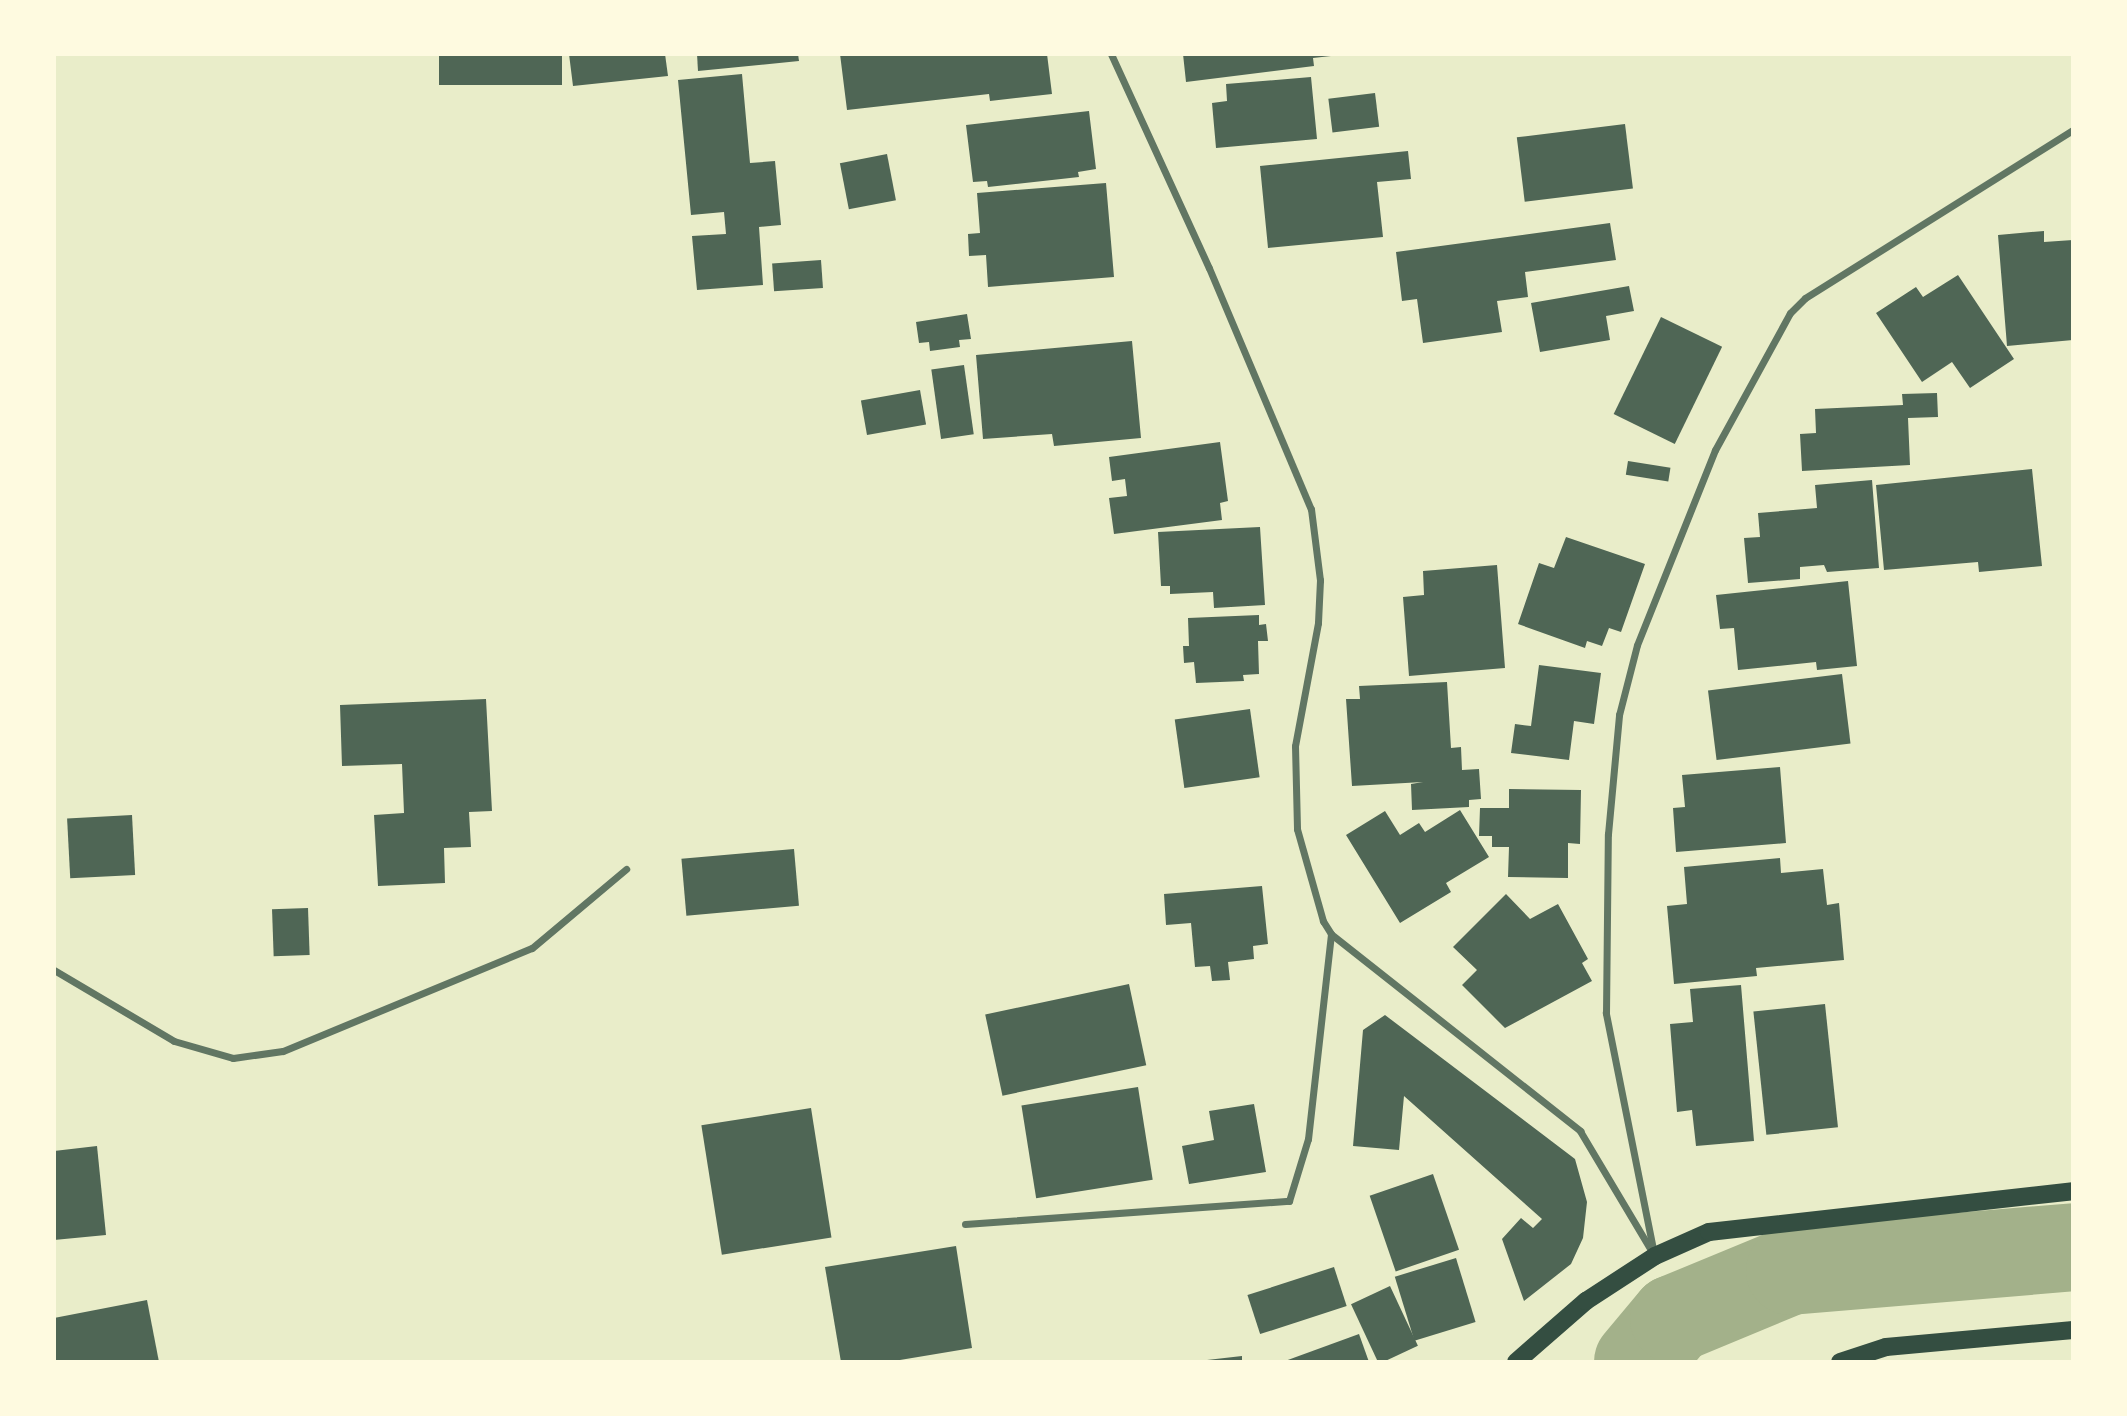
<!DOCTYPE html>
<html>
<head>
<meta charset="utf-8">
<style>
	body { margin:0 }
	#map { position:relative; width:2127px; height:1416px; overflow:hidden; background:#e9edc9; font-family:Cabin,sans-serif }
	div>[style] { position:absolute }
	.river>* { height:88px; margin:-44px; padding:0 44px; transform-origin:44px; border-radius:44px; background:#a3b18a }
	.building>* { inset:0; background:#4f6655; transform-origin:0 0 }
	.minor>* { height:7px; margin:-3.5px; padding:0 3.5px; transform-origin:3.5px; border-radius:3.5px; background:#617663 }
	.primary>* { height:18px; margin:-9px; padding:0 9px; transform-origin:9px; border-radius:9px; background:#344e41 }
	span { translate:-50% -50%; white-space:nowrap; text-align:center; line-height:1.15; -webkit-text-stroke:5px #fefae0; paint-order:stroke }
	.frame { position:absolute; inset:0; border:56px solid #fefae0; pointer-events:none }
</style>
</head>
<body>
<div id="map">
	<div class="river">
		<i style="left:1638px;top:1362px;width:56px;rotate:-50.1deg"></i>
		<i style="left:1674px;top:1319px;width:126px;rotate:-22.5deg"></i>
		<i style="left:1790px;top:1271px;width:284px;rotate:-4.8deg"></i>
	</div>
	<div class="building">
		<i style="left:439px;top:54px;width:123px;height:31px"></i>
		<i style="clip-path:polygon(569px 54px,665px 54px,668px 76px,573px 86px)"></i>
		<i style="clip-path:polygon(697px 54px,798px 54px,799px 61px,698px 71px)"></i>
		<i style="clip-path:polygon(840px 54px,1047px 54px,1052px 94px,990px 101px,989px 94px,847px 110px)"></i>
		<i style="clip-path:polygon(1183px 54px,1331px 54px,1331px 56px,1313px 58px,1314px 66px,1186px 82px)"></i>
		<i style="clip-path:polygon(742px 74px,750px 163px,775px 161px,781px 225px,759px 227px,763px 285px,697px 290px,692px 236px,726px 234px,724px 212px,691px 215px,678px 80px)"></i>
		<i style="clip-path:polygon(1311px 77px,1317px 139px,1216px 148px,1212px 103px,1227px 101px,1226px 84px)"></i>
		<i style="left:1375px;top:93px;width:34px;height:47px;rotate:83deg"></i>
		<i style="clip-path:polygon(1089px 111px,1096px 169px,1078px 172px,1079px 177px,988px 187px,987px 181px,973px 182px,966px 125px)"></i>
		<i style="left:1625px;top:124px;width:65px;height:109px;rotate:83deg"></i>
		<i style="clip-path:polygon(1408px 151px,1411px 179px,1377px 182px,1383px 237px,1268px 248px,1260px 166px)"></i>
		<i style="left:887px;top:154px;width:47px;height:48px;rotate:79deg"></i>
		<i style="clip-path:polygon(1106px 183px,1114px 277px,988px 287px,986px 255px,969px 256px,968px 234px,980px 233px,977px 193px)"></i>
		<i style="clip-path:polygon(1610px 223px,1616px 260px,1525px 272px,1528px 297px,1497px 301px,1502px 332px,1423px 343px,1417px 299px,1402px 301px,1396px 252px)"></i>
		<i style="clip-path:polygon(2044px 231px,2044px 242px,2073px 240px,2073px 340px,2007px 346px,1998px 235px)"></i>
		<i style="left:821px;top:260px;width:28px;height:49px;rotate:86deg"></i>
		<i style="clip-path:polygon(1958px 275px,2014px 359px,1970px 388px,1952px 362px,1922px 382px,1876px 313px,1916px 287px,1923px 297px)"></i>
		<i style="clip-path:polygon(1629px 286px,1634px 311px,1606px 316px,1610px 340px,1540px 352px,1531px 303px)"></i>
		<i style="clip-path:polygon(967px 314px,971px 339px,959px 340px,960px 347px,930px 351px,929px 342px,919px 343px,916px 322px)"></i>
		<i style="left:1661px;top:317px;width:68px;height:108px;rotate:26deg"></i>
		<i style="clip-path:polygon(1132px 341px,1141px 438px,1054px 446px,1052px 434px,983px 439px,976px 355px)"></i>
		<i style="left:964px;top:365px;width:70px;height:33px;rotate:82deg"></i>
		<i style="left:920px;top:390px;width:35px;height:60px;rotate:80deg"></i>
		<i style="clip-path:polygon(1937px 393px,1938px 417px,1908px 418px,1910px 465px,1802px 471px,1800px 434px,1816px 433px,1815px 409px,1903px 405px,1902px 394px)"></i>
		<i style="clip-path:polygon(1220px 442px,1228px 501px,1220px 503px,1222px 520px,1114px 534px,1109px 498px,1127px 496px,1125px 479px,1112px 481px,1109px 457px)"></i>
		<i style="left:1628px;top:461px;width:43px;height:14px;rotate:9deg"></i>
		<i style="clip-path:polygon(2032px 469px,2042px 566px,1979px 572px,1978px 562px,1884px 570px,1876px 485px)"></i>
		<i style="clip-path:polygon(1872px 480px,1879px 568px,1827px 572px,1824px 565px,1800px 567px,1800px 579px,1748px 583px,1744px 538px,1760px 537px,1758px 513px,1817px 508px,1815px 485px)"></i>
		<i style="clip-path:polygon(1260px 527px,1265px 605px,1214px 608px,1213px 592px,1170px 594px,1170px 586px,1161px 586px,1158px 532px)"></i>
		<i style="clip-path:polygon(1566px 537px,1645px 564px,1621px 632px,1609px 628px,1602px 646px,1587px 641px,1585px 648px,1518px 624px,1539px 563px,1554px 568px)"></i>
		<i style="clip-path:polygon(1497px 565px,1505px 668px,1409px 676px,1403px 597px,1424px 595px,1423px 571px)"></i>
		<i style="clip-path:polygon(1848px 581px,1857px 666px,1817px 670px,1816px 662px,1738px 670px,1734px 628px,1720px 629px,1716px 595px)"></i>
		<i style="clip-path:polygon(1259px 615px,1259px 625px,1266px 624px,1268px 641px,1258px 641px,1259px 674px,1243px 675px,1244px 681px,1196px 683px,1194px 662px,1184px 663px,1183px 646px,1189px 646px,1188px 618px)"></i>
		<i style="clip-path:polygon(1539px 665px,1601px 673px,1594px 724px,1574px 721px,1569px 760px,1511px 753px,1515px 724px,1531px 726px)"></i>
		<i style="left:1842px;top:674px;width:70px;height:135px;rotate:83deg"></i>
		<i style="clip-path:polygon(1447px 682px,1451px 748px,1461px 747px,1462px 770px,1479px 769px,1481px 799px,1469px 800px,1469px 807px,1412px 810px,1411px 784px,1423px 782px,1352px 786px,1346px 699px,1360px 699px,1359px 686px)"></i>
		<i style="clip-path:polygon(486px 699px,492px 811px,469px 812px,471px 847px,444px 848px,445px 883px,378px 886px,374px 815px,404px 813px,402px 764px,342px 766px,340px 705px)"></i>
		<i style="left:1250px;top:709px;width:69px;height:76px;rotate:82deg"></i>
		<i style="clip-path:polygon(1780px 767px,1786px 843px,1676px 852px,1673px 808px,1685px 807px,1682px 775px)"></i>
		<i style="clip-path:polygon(1509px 789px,1581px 790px,1580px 844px,1568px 843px,1568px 878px,1508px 877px,1509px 847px,1492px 847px,1492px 836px,1479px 836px,1480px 808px,1509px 808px)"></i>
		<i style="clip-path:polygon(1460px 810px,1489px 857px,1446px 883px,1451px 892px,1400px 923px,1346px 835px,1385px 811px,1400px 835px,1419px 823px,1425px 832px)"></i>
		<i style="left:132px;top:815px;width:60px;height:65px;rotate:87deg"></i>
		<i style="left:794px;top:849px;width:57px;height:113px;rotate:85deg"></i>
		<i style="clip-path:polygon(1780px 858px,1781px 873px,1823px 869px,1827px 905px,1839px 903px,1844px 960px,1756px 968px,1757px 976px,1674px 984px,1667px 906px,1687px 904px,1684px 867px)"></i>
		<i style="clip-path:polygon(1262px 886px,1268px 944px,1253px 946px,1254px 959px,1228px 962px,1230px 980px,1212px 981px,1210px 966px,1195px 967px,1191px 923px,1166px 925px,1164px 894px)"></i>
		<i style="clip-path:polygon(1506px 894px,1530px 919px,1558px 904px,1588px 959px,1582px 963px,1592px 981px,1505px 1028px,1462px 985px,1477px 970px,1453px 947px)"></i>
		<i style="left:308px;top:908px;width:47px;height:36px;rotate:88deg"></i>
		<i style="left:1129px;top:984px;width:83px;height:147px;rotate:78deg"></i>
		<i style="clip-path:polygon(1741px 985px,1754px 1141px,1696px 1146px,1692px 1110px,1677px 1112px,1670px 1024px,1693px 1022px,1690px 989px)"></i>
		<i style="left:1825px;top:1004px;width:124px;height:72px;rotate:84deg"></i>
		<i style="clip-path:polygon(1385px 1015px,1575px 1159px,1587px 1202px,1583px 1238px,1571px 1264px,1524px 1301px,1502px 1239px,1521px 1218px,1533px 1228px,1542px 1219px,1404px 1096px,1399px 1150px,1353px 1146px,1363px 1030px)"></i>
		<i style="left:1138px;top:1087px;width:94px;height:118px;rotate:81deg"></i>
		<i style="clip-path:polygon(1254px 1104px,1266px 1172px,1189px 1184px,1182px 1146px,1214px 1140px,1209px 1111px)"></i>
		<i style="left:811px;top:1108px;width:131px;height:111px;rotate:81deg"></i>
		<i style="clip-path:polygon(97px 1146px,106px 1235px,54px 1240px,54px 1151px)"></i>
		<i style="left:1433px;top:1174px;width:80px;height:67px;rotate:71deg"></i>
		<i style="clip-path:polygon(956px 1246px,972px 1348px,888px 1362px,841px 1362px,825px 1267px)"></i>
		<i style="left:1456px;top:1258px;width:67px;height:64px;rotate:73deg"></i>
		<i style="left:1334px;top:1267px;width:41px;height:91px;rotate:72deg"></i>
		<i style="left:1390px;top:1286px;width:66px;height:43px;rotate:65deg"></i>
		<i style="clip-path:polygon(147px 1300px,159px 1362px,54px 1362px,54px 1318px)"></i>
		<i style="clip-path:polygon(1359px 1334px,1369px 1362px,1285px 1362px,1285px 1361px)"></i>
		<i style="clip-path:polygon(1242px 1356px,1242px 1362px,1207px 1362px,1207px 1360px)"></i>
	</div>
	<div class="minor">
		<i style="left:1111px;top:54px;width:235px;rotate:65.4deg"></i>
		<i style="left:1209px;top:268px;width:262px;rotate:67.1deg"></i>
		<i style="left:1311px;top:509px;width:72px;rotate:82.8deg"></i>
		<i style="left:1320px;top:580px;width:43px;rotate:92.7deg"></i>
		<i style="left:1318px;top:623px;width:125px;rotate:100.6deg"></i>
		<i style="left:1295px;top:746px;width:83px;rotate:88.6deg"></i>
		<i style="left:1297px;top:829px;width:96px;rotate:74.2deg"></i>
		<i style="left:1323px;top:921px;width:15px;rotate:58deg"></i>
		<i style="left:1331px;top:934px;width:318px;rotate:38.3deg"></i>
		<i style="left:1580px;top:1131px;width:144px;rotate:59.2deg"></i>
		<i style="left:54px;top:970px;width:139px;rotate:30.6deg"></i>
		<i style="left:174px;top:1041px;width:61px;rotate:16.1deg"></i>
		<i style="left:233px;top:1058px;width:50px;rotate:-8deg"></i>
		<i style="left:283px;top:1051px;width:269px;rotate:-22.5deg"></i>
		<i style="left:532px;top:948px;width:123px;rotate:-40deg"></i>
		<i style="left:965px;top:1224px;width:325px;rotate:-4.1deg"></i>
		<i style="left:1289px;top:1201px;width:65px;rotate:-73deg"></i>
		<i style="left:1308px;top:1139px;width:206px;rotate:-83.6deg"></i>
		<i style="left:1653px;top:1249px;width:241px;rotate:-101.3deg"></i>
		<i style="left:1606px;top:1013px;width:179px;rotate:-89.4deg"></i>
		<i style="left:1608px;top:834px;width:120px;rotate:-84.7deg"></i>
		<i style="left:1619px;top:715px;width:72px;rotate:-75.6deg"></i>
		<i style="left:1637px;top:645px;width:210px;rotate:-68.2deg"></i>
		<i style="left:1715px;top:450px;width:156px;rotate:-61.3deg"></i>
		<i style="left:1790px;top:313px;width:21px;rotate:-45deg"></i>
		<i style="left:1805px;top:298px;width:316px;rotate:-32.1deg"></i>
	</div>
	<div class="primary">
		<i style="left:1516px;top:1362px;width:93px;rotate:-41.1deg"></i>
		<i style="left:1586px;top:1301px;width:82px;rotate:-33.1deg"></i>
		<i style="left:1655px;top:1256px;width:59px;rotate:-24deg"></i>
		<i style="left:1709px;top:1232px;width:366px;rotate:-6.4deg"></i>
		<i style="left:1840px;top:1362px;width:48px;rotate:-18.1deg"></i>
		<i style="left:1886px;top:1347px;width:188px;rotate:-5.2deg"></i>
	</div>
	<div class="frame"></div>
</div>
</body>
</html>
